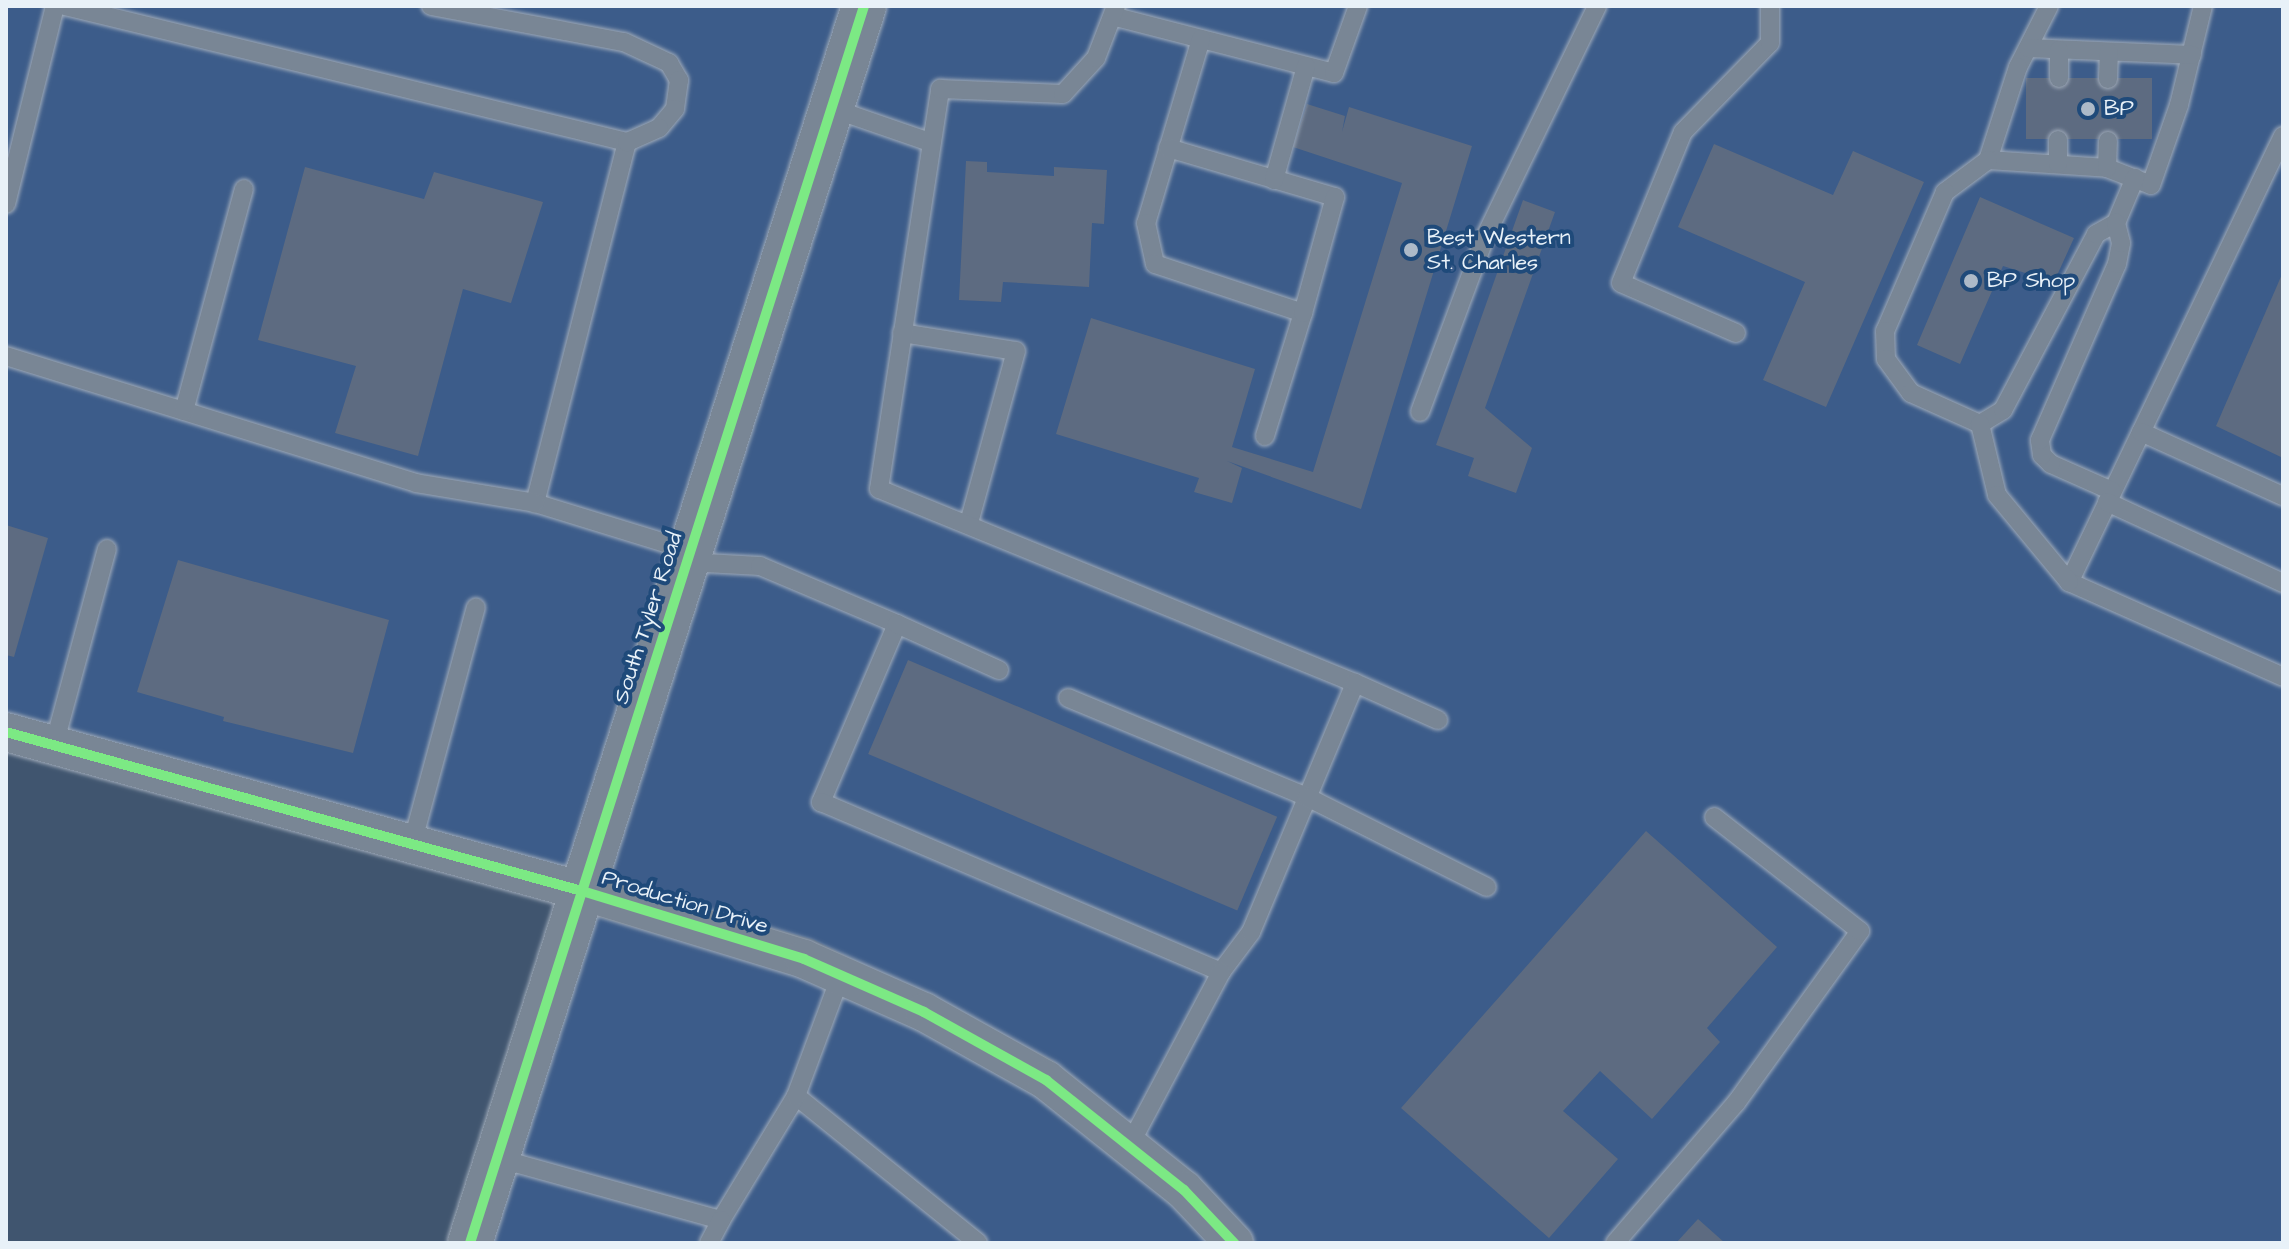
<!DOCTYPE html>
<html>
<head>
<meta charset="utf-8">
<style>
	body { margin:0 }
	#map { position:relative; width:2289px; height:1249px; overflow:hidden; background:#40556f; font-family:"Architects Daughter",sans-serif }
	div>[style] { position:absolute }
	.built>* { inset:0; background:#3c5c8a }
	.building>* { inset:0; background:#5d6b81; transform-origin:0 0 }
	.roads { filter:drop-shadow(0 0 2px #9faab8) drop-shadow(0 0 2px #9faab8) }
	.service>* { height:18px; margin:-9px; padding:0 9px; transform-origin:9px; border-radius:9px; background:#798695 }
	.minor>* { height:38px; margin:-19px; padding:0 19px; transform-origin:19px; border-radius:19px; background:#798695 }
	.tertiary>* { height:44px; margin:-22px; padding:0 22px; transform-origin:22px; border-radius:22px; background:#798695 }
	.cycleway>* { height:10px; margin:-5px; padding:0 5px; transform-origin:5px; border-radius:5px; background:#7ce984 }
	.dots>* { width:22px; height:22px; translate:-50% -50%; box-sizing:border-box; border:4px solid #1f4a7a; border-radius:50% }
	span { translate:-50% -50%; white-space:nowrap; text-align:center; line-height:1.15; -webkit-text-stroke:8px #1f4a7a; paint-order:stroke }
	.poi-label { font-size:22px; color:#e8f1f8 }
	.left { translate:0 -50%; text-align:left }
	.street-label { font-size:22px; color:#e8f1f8 }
	.frame { position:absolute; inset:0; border:8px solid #e8f1f8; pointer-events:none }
</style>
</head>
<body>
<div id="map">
	<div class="built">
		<i style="clip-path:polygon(6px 6px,846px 6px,574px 872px,6px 724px)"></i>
		<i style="clip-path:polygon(884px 6px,2283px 6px,2283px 1243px,1256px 1243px,1195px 1180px,1052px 1060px,814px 940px,604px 879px)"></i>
		<i style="clip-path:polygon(591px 915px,807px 977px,950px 1040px,1038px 1091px,1168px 1193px,1216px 1243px,487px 1243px)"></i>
	</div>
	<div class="building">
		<i style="left:2026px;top:78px;width:126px;height:61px"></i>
		<i style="clip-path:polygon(1307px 104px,1345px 116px,1342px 132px,1349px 107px,1472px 146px,1361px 509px,1227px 461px,1242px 468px,1232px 503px,1194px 492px,1199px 478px,1056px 434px,1091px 318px,1255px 369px,1232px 447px,1313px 472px,1402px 183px,1293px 147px)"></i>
		<i style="clip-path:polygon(1714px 144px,1833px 195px,1853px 151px,1924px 182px,1826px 407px,1763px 380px,1805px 282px,1678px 227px)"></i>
		<i style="clip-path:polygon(966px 161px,987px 162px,987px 172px,1054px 176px,1054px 167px,1107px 170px,1104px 224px,1092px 223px,1089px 287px,1003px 282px,1001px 302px,959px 300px)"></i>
		<i style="clip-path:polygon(305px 167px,424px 199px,434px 172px,543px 202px,511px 303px,463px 289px,418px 456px,335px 433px,356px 366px,258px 340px)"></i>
		<i style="clip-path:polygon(1980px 197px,2074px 238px,2054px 282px,2003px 266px,1960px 364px,1917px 345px)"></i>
		<i style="clip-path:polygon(1523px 200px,1555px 212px,1485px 408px,1532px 448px,1516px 493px,1468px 476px,1474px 458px,1436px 445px)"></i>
		<i style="clip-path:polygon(2283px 272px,2283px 458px,2216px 426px)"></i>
		<i style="clip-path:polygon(6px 525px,48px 538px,14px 657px,6px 655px)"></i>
		<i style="clip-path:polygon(178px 560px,389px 620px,353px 753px,223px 721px,224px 717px,137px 692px)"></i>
		<i style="left:908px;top:660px;width:401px;height:102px;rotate:23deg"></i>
		<i style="clip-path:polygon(1646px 831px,1777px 947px,1707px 1028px,1720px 1042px,1652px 1119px,1600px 1071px,1563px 1111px,1618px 1159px,1549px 1238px,1401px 1108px)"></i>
		<i style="clip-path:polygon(1698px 1219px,1725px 1243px,1676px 1243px)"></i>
	</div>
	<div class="roads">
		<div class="service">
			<i style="left:65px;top:6px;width:578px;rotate:13.6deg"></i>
			<i style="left:627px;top:142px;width:373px;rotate:104.3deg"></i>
			<i style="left:535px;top:503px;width:163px;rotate:17.1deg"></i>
			<i style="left:431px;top:6px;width:196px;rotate:10.6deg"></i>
			<i style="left:624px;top:42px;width:50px;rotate:25deg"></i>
			<i style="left:669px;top:63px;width:20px;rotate:60deg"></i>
			<i style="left:679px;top:80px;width:29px;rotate:98deg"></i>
			<i style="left:675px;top:109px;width:25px;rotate:130deg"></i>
			<i style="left:659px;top:128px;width:35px;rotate:156deg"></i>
			<i style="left:2049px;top:6px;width:68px;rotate:116.9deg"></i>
			<i style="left:2018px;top:67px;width:98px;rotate:107.9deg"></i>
			<i style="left:1988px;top:160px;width:119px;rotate:3.8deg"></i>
			<i style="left:2107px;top:168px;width:47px;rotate:21.1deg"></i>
			<i style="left:2151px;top:185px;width:85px;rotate:-70.7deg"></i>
			<i style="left:2179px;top:105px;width:102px;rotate:-76.4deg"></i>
			<i style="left:1116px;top:17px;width:225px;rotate:14.4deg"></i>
			<i style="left:1334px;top:73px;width:71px;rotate:-70.3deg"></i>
			<i style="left:1201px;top:39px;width:192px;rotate:106.6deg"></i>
			<i style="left:1146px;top:223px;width:42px;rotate:77.6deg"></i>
			<i style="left:1155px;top:264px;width:156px;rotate:18.3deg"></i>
			<i style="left:1303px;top:313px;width:129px;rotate:107.2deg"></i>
			<i style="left:2028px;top:48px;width:164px;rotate:2.4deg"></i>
			<i style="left:2059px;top:50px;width:28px;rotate:90deg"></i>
			<i style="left:2108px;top:79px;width:27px;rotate:-88deg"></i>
			<i style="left:831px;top:108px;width:105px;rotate:19deg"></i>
			<i style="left:2283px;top:136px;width:495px;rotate:115.6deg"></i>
			<i style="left:2069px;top:582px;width:234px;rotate:23.9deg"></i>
			<i style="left:1168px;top:148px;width:174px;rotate:16.4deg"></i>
			<i style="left:1335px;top:197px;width:120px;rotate:105.4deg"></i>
			<i style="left:1988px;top:160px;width:54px;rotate:143.3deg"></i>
			<i style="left:1945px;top:192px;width:151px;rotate:113.3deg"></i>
			<i style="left:1885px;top:331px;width:28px;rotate:88deg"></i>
			<i style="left:1886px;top:359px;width:42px;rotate:53.7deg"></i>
			<i style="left:1911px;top:393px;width:76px;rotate:24.2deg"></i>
			<i style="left:1980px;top:424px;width:27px;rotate:-31deg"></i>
			<i style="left:2003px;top:410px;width:199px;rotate:-62.1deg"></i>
			<i style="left:2096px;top:234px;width:23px;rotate:-29deg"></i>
			<i style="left:2116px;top:223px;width:49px;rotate:-67.1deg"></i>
			<i style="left:2058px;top:164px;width:24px;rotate:-90deg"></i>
			<i style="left:2107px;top:168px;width:27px;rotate:-88deg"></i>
			<i style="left:1274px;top:180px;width:118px;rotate:-74.3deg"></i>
			<i style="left:6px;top:204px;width:204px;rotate:-76.1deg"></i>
			<i style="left:902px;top:333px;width:115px;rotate:9deg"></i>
			<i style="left:1016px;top:351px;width:178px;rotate:105.3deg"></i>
			<i style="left:1736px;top:333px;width:125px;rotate:-156.5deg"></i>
			<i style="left:1621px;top:283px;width:163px;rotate:-67.7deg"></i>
			<i style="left:1683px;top:132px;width:124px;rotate:-45.7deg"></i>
			<i style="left:1770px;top:43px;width:37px;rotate:-90deg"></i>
			<i style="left:6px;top:356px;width:429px;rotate:17.2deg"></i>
			<i style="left:416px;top:483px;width:121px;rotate:9.5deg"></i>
			<i style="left:184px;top:411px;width:230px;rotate:-74.9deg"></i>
			<i style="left:1420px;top:412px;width:187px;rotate:-69.6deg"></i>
			<i style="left:1485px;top:237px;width:257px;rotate:-64.1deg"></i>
			<i style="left:1980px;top:424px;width:73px;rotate:76.5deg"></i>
			<i style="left:1997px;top:495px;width:113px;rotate:50.4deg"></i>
			<i style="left:2141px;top:432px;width:156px;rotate:24.3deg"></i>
			<i style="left:2112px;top:491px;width:67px;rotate:-156.1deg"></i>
			<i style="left:2051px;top:464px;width:13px;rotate:-135deg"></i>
			<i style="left:2042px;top:455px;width:15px;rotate:-98deg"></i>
			<i style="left:2040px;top:440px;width:192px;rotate:-66.4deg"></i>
			<i style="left:2117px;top:264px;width:21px;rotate:-79deg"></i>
			<i style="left:2121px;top:243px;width:21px;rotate:-104deg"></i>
			<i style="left:2107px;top:502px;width:194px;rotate:24.7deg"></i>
			<i style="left:687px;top:562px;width:73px;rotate:3.1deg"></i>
			<i style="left:760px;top:566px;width:149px;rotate:22.9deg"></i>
			<i style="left:897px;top:624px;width:194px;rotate:113.1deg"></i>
			<i style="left:821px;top:802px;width:435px;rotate:23deg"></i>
			<i style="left:1221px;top:972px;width:50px;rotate:-53.1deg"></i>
			<i style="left:1251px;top:932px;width:270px;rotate:-67.3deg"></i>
			<i style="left:1355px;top:683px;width:514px;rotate:-157.83deg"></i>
			<i style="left:879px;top:489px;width:405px;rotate:-81.3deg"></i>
			<i style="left:940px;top:89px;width:123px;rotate:2.3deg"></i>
			<i style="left:1063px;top:94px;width:49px;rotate:-47.5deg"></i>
			<i style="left:1096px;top:58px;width:56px;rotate:-69deg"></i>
			<i style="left:897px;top:624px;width:112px;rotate:24.3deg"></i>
			<i style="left:1355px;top:683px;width:91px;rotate:24deg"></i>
			<i style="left:1068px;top:698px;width:259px;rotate:22.5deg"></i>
			<i style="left:1307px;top:797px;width:201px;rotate:26.6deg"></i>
			<i style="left:54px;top:745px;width:203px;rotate:-74.9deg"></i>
			<i style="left:412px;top:844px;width:245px;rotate:-74.9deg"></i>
			<i style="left:796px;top:1096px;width:234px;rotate:38.9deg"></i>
			<i style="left:1129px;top:1146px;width:197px;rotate:-62.1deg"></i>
			<i style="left:497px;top:1158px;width:232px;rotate:15.5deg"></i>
			<i style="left:721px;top:1220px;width:145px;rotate:-58.8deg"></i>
			<i style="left:796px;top:1096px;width:129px;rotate:-69.6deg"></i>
			<i style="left:709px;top:1243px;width:26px;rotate:-62deg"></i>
			<i style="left:1615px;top:1243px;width:185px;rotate:-49.2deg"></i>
			<i style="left:1736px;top:1103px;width:212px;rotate:-54.2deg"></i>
			<i style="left:1860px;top:931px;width:185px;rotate:-142deg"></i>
		</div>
		<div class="minor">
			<i style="left:6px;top:732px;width:598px;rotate:15.43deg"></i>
			<i style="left:582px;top:891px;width:232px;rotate:17deg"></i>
			<i style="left:804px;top:959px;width:131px;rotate:23.8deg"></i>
			<i style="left:924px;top:1012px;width:140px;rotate:29.1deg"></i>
			<i style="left:1046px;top:1080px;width:176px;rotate:38.6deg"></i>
			<i style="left:1184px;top:1190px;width:73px;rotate:46.7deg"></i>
		</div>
		<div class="tertiary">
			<i style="left:470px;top:1243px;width:1298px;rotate:-72.33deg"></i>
		</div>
	</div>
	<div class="cycleway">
		<i style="left:6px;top:732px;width:598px;rotate:15.43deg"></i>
		<i style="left:582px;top:891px;width:232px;rotate:17deg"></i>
		<i style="left:804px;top:959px;width:131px;rotate:23.8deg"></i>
		<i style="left:924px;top:1012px;width:140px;rotate:29.1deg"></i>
		<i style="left:1046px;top:1080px;width:176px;rotate:38.6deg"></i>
		<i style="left:1184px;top:1190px;width:73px;rotate:46.7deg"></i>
		<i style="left:470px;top:1243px;width:1298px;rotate:-72.33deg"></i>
	</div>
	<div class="dots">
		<i style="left:2088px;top:109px;background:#adbac8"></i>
		<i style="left:1411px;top:250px;background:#adbac8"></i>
		<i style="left:1971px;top:281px;background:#adbac8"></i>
	</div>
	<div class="poi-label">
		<span class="left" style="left:2104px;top:109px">BP</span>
		<span class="left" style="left:1427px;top:250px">Best Western<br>St. Charles</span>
		<span class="left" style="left:1987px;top:281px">BP Shop</span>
	</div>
	<div class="street-label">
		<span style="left:648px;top:618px;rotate:-72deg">South Tyler Road</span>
		<span style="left:685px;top:902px;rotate:17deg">Production Drive</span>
	</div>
	<div class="frame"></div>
</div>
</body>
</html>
